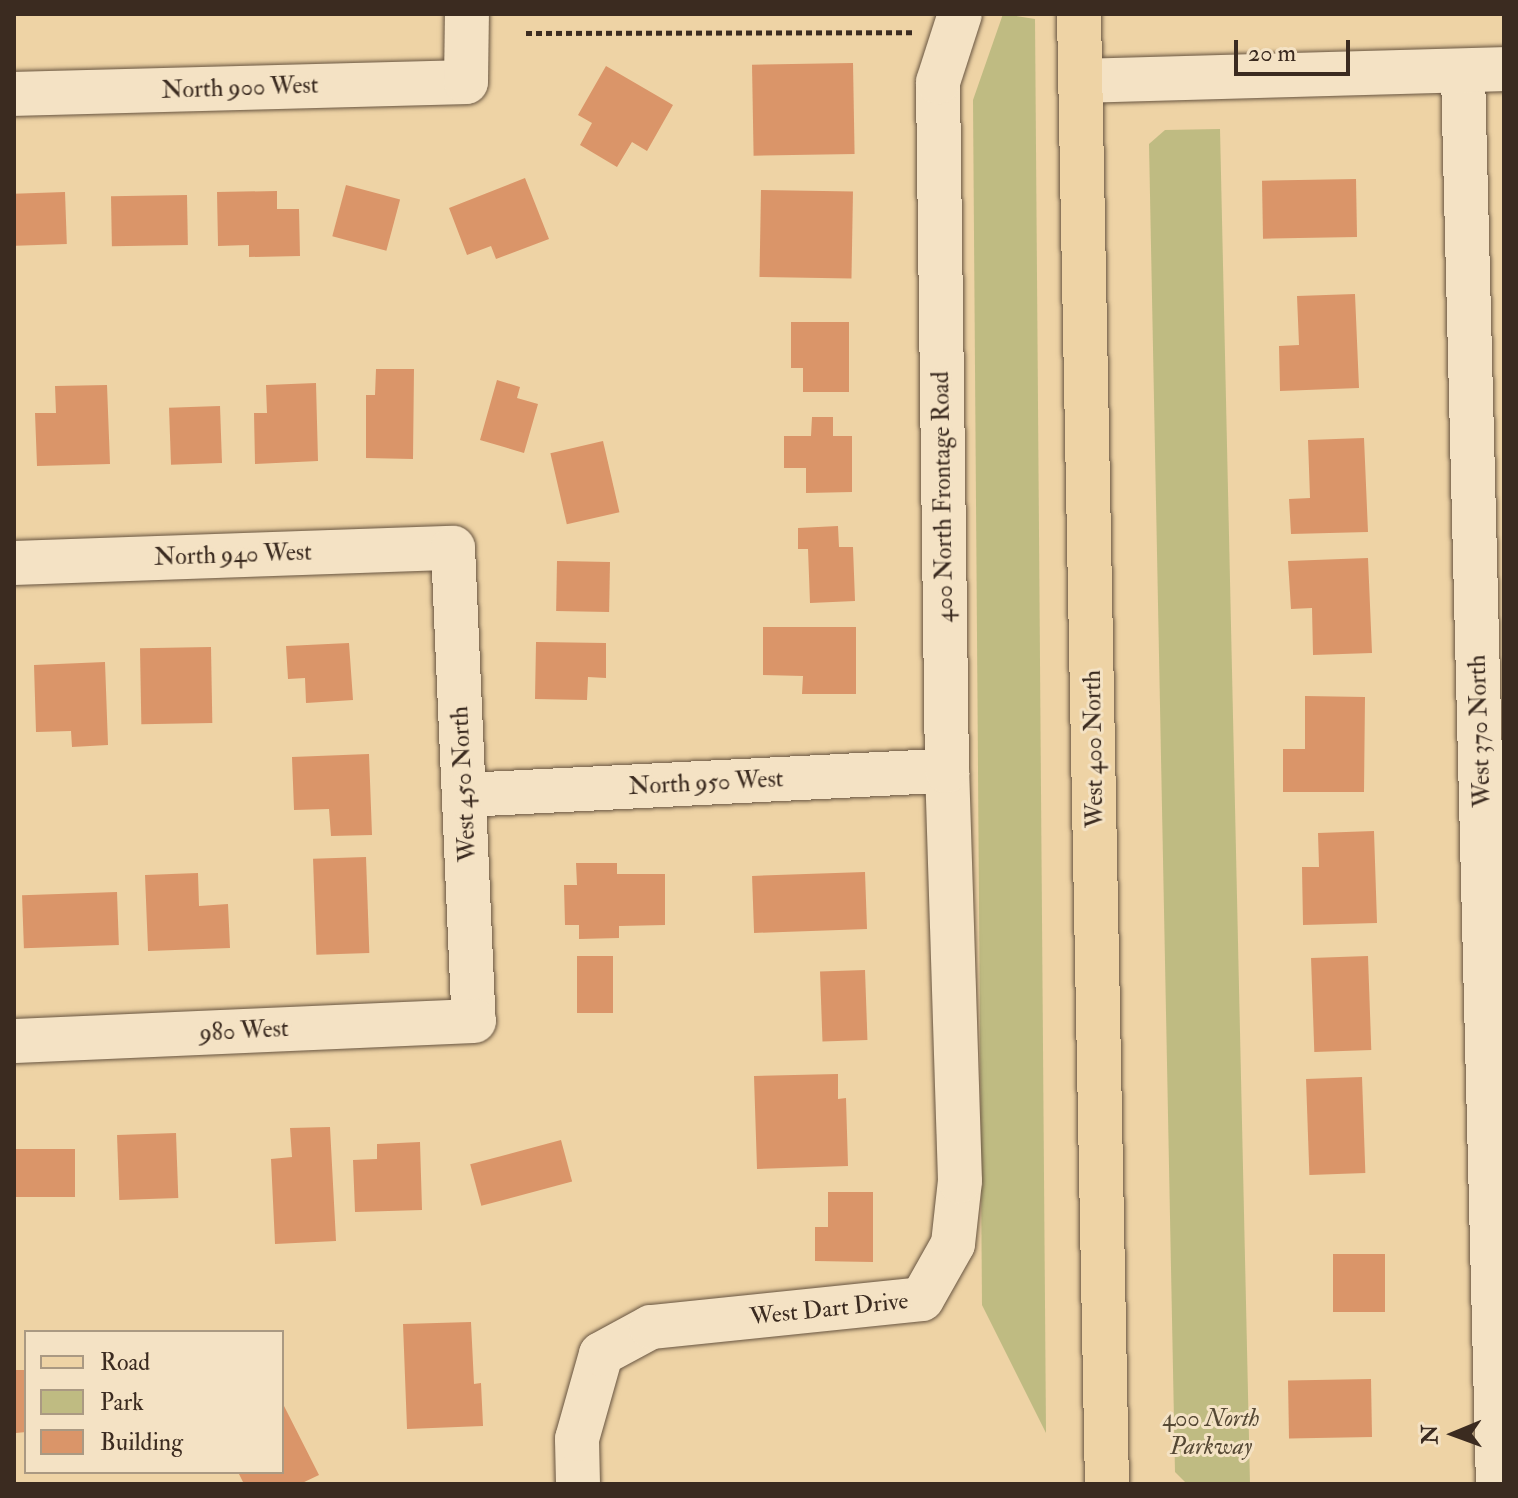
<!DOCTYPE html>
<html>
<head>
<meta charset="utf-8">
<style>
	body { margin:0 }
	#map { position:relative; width:1518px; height:1498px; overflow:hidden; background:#eed3a5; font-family:"IM FELL Double Pica",serif }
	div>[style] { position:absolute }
	.green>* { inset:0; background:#bfbb82 }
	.building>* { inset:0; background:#da9569; transform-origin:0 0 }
	.path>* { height:5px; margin-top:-2.5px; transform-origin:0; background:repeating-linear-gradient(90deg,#3b2b20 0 6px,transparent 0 10px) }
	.roads { filter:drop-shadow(0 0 2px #685541) drop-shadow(0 0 2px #685541) }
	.minor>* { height:44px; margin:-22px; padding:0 22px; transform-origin:22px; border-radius:22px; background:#f4e2c4 }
	.major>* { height:44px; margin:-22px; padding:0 22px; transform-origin:22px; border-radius:22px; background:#eed3a5 }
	span { translate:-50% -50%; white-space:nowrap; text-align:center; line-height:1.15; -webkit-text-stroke:6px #f4e2c4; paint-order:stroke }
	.street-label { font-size:24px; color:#3b2b20 }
	.park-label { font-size:24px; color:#554834; font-style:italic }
	.frame { position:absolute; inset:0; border:16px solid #3b2b20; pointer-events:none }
	.legend { position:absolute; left:24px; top:1330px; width:260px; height:144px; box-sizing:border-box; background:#f4e2c4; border:2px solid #aa9982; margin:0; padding:10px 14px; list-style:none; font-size:24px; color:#3b2b20 }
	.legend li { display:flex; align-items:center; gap:16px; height:40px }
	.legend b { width:40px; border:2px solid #aa9982 }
	.north { position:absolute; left:1414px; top:1394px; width:80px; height:80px; -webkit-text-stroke:6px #f4e2c4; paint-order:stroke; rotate:269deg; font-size:22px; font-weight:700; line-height:32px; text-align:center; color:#3b2b20 }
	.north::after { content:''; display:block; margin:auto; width:28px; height:36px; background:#3b2b20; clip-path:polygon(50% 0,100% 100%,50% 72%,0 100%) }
	.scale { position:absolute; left:1234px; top:40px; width:116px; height:36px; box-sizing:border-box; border:4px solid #3b2b20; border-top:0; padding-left:10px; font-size:24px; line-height:28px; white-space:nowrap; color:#3b2b20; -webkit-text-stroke:6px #f4e2c4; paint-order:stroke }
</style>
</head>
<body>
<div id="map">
	<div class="green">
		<i style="clip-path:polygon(1003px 14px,1035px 19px,1046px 1433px,982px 1305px,973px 100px)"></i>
		<i style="clip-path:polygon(1220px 129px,1250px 1484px,1187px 1484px,1175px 1472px,1149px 144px,1165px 130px)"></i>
	</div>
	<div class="building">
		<i style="left:853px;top:63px;width:91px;height:101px;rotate:89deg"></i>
		<i style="clip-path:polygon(606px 66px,673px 105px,647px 151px,632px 142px,617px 167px,580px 145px,592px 123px,578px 115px)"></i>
		<i style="clip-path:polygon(525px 178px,549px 239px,496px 259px,491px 246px,467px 255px,449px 208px)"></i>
		<i style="left:1356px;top:179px;width:58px;height:94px;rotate:89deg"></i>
		<i style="left:346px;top:185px;width:56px;height:53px;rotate:15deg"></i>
		<i style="left:761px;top:190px;width:92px;height:87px;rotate:1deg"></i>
		<i style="clip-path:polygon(277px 191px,277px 209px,299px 209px,300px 256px,249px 257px,249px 245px,218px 246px,217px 192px)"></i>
		<i style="left:65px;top:192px;width:52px;height:51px;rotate:88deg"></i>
		<i style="left:187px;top:195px;width:50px;height:76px;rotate:89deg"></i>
		<i style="clip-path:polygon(1355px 294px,1359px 388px,1280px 391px,1279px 346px,1299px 345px,1297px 296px)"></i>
		<i style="clip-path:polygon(791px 322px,849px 322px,849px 392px,803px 392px,803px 368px,791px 368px)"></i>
		<i style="clip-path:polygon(376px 369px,414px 369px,413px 459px,366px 458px,366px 395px,375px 395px)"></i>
		<i style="clip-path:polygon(497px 380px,520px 387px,517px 398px,538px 404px,524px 453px,480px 440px)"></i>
		<i style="clip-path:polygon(316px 383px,318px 461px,255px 464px,254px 413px,267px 413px,266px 385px)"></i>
		<i style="clip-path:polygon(107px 385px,110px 464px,37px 466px,35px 413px,56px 413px,55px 386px)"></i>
		<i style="left:220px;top:406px;width:57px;height:51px;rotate:88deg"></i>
		<i style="clip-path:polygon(812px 417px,833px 417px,833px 436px,852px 436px,852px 492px,806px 493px,806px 468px,784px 468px,784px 436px,811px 436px)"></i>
		<i style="clip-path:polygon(1364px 438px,1368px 532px,1291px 534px,1289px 499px,1310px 498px,1308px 440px)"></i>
		<i style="left:603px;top:441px;width:73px;height:54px;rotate:77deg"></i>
		<i style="clip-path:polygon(838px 526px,839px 547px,853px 547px,855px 601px,810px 603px,808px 549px,798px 549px,798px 528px)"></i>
		<i style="clip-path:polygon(1368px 558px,1372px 653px,1313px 655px,1312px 608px,1291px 609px,1288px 561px)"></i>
		<i style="left:557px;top:561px;width:53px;height:50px;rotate:1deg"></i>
		<i style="clip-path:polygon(763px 627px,856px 627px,856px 694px,802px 694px,803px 676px,763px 675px)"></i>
		<i style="clip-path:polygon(536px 642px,606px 643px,606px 678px,588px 677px,587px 700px,535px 699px)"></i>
		<i style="clip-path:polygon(349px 643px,353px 700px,306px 703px,305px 678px,288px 679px,286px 646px)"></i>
		<i style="left:211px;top:647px;width:76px;height:71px;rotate:89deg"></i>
		<i style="clip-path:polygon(105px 662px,108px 745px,72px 747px,71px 731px,36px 732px,34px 665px)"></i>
		<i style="clip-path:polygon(1305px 696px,1365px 697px,1364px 792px,1283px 792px,1283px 749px,1305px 749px)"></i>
		<i style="clip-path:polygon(369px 754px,372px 835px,331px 836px,329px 809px,294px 810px,292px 757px)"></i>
		<i style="clip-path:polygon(1374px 831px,1377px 923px,1303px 925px,1302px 867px,1319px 867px,1318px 833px)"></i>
		<i style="left:366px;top:857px;width:96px;height:53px;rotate:88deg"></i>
		<i style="clip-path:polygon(576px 863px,617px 863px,617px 874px,665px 874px,665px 925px,619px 926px,619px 938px,579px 939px,579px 925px,565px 925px,564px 885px,577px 885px)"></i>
		<i style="left:865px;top:872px;width:57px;height:113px;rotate:88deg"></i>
		<i style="clip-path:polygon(198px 873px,199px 906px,228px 904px,230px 948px,148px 951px,145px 875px)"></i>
		<i style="left:117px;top:892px;width:53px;height:95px;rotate:88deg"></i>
		<i style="left:577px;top:956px;width:36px;height:57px"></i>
		<i style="left:1368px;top:956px;width:94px;height:57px;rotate:88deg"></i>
		<i style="left:865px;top:970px;width:70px;height:45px;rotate:88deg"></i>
		<i style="clip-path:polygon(838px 1074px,838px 1099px,846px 1098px,848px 1166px,757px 1169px,754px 1076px)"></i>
		<i style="left:1362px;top:1077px;width:96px;height:56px;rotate:88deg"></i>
		<i style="clip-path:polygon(330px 1127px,336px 1241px,275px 1244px,271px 1159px,292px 1157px,290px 1128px)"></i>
		<i style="left:176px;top:1133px;width:65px;height:59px;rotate:88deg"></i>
		<i style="left:561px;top:1140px;width:43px;height:94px;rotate:75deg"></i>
		<i style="clip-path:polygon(420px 1142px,422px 1210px,355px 1212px,353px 1160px,377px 1159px,377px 1144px)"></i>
		<i style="left:14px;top:1149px;width:61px;height:48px"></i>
		<i style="clip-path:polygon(828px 1192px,873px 1192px,873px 1262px,815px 1261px,815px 1227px,828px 1227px)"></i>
		<i style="left:1333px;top:1254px;width:52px;height:58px"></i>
		<i style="clip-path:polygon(471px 1322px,474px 1384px,481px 1383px,483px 1426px,407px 1429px,403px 1324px)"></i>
		<i style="clip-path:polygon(14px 1370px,26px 1370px,26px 1432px,16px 1433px)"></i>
		<i style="left:1371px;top:1379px;width:58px;height:83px;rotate:89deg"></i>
		<i style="clip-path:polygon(282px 1402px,319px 1475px,300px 1484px,244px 1484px,238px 1472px,282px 1472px)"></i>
	</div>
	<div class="path">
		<i style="left:526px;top:33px;width:388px;rotate:-0.1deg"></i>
	</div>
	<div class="roads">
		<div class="minor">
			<i style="left:1463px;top:74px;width:1410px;rotate:88.58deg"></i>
			<i style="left:1082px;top:81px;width:422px;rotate:-1.6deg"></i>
			<i style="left:14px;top:94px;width:452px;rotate:-1.5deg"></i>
			<i style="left:466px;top:82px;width:68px;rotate:-89.2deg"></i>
			<i style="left:14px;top:563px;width:439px;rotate:-2deg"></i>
			<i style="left:453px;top:548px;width:473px;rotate:87.5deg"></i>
			<i style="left:474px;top:1021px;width:460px;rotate:177.5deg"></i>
			<i style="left:465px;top:795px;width:483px;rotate:-2.9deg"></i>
			<i style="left:578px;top:1484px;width:45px;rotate:-91.3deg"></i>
			<i style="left:577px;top:1439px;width:88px;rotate:-74.2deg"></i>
			<i style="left:601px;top:1354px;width:57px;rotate:-28.4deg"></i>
			<i style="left:651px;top:1327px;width:272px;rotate:-5.9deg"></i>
			<i style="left:922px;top:1299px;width:63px;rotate:-60.6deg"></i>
			<i style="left:953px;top:1244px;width:63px;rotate:-83.7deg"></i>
			<i style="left:960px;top:1181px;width:410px;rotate:-91.8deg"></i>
			<i style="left:947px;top:771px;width:689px;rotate:-90.75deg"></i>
			<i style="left:938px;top:82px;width:71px;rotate:-72.1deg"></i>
		</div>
		<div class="major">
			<i style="left:1079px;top:14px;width:1470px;rotate:88.91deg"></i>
		</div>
	</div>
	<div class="street-label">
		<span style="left:240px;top:88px;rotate:-2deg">North 900 West</span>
		<span style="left:943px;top:497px;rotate:-91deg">400 North Frontage Road</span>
		<span style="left:233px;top:555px;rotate:-2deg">North 940 West</span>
		<span style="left:1480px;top:731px;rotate:-92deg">West 370 North</span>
		<span style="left:1094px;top:749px;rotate:-91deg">West 400 North</span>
		<span style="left:706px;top:783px;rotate:-3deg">North 950 West</span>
		<span style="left:464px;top:784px;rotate:-93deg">West 450 North</span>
		<span style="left:244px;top:1031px;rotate:-3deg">980 West</span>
		<span style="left:829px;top:1309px;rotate:-6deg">West Dart Drive</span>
	</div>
	<div class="park-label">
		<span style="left:1211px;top:1433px">400 North<br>Parkway</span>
	</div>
	<div class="frame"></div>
	<ul class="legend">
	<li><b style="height:10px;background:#eed3a5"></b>Road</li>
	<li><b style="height:22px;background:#bfbb82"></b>Park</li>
	<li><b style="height:22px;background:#da9569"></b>Building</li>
	</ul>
	<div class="north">N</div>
	<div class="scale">20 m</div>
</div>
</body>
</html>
